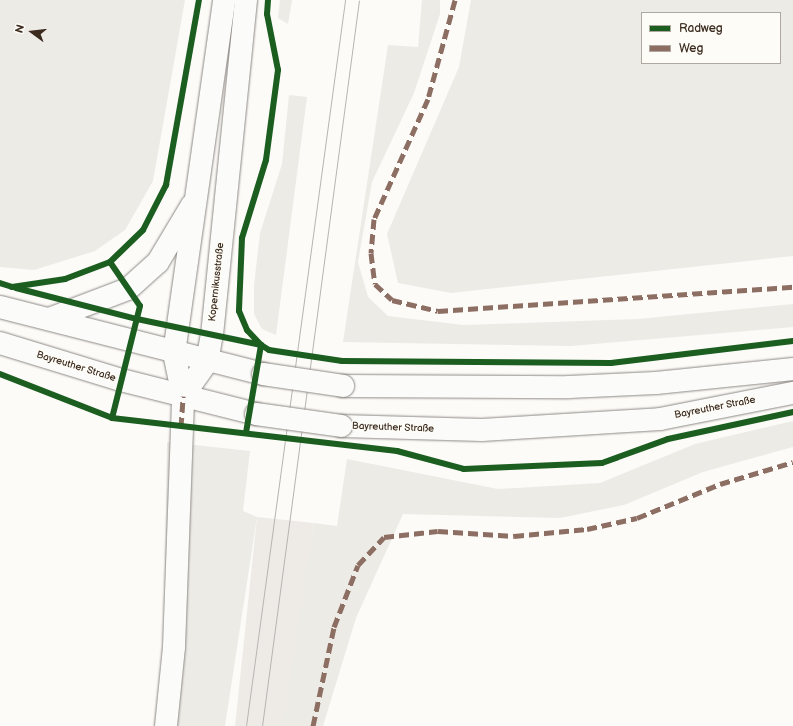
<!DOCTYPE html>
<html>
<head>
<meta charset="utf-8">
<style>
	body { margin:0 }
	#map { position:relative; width:793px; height:726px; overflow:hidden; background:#fcfbf8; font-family:"Balsamiq Sans",sans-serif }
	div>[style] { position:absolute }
	.built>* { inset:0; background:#eeebe7; transform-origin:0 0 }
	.green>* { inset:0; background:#edebe6 }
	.roads { filter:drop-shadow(0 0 1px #8d8985) drop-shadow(0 0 1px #8d8985) }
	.minor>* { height:22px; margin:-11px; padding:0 11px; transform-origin:11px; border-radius:11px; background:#fbfbf9 }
	.tram>* { height:1px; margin:-0.5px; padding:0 0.5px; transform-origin:0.5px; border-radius:0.5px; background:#b6b4b1 }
	.bridges { filter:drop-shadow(0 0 1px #8d8985) drop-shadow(0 0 1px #8d8985) }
	.minor-bridge>* { height:22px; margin:-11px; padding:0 11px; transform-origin:11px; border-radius:11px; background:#fbfbf9 }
	.quiet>* { height:5px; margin-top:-2.5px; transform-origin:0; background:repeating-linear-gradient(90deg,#8d6e63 0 10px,transparent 0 15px) }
	.cycleway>* { height:6px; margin:-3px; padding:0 3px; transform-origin:3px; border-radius:3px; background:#1b5e20 }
	span { translate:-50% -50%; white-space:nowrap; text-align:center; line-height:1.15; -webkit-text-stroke:3px #fdfcf7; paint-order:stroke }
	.street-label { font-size:10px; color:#3b2a1e }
	.legend { position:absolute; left:641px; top:12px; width:140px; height:52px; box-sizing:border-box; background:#fdfcf7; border:1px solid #afa8a0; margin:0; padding:5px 7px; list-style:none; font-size:12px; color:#3b2a1e }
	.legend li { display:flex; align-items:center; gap:8px; height:20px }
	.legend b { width:20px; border:1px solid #afa8a0 }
	.north { position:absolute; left:12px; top:12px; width:40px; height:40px; -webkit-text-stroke:3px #fdfcf7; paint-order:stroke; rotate:285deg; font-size:11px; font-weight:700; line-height:16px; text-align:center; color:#3b2a1e }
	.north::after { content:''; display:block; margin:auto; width:14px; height:18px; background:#3b2a1e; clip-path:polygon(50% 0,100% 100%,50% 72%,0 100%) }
</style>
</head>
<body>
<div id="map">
	<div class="built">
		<i style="left:257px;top:517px;width:57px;height:211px;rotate:6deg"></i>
	</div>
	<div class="green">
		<i style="clip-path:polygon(0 0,185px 0,153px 181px,125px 230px,95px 251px,34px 270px,0 267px)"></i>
		<i style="clip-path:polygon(280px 0,292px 0,288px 24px,278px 18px)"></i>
		<i style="clip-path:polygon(422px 0,440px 0,440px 14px,414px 93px,372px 182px,358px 262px,368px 297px,388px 316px,463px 325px,638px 319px,793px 304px,793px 327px,571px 346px,343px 342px,388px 45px,418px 47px)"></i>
		<i style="clip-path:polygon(evenodd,471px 0,793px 0,793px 256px,451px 293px,398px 283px,387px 234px,459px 67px,471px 0,642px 13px,780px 13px,780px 63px,642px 63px,642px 13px)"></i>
		<i style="clip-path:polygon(289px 95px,307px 97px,276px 335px,262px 329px,254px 314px,254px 285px,260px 233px,282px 164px)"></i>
		<i style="clip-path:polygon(793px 421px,793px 447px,703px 472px,624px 505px,560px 518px,403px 514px,356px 618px,323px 726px,283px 726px,314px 523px,337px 526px,347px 459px,498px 489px,600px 483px,695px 444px)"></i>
		<i style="clip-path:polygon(167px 442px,250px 451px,243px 511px,257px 517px,225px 726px,154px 726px,164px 650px)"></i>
	</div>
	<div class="roads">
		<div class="minor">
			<i style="left:0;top:307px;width:271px;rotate:14.3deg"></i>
			<i style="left:49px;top:319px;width:85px;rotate:-20.8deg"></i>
			<i style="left:128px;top:289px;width:40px;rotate:-42deg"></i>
			<i style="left:158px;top:262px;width:66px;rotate:-59.2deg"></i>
			<i style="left:0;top:343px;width:127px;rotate:17deg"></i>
			<i style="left:121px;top:380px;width:139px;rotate:14.1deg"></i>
			<i style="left:343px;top:386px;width:226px;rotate:0.3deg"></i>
			<i style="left:569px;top:387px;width:87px;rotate:-2.6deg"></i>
			<i style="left:656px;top:383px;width:138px;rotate:-5.8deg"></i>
			<i style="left:183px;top:396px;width:42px;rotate:-54.8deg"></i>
			<i style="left:207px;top:362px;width:27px;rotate:-80deg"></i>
			<i style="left:212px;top:335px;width:337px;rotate:-84.2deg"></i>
			<i style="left:341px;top:426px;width:141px;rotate:1.6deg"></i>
			<i style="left:482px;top:430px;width:178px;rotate:-3.5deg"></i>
			<i style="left:660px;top:419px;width:136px;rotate:-11.1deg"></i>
			<i style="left:166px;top:726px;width:79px;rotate:-84.2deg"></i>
			<i style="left:174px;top:647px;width:251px;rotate:-87.9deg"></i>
			<i style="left:183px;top:396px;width:44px;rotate:-101.8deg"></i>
			<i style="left:174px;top:353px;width:357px;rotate:-81.9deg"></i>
		</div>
	</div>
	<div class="tram">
		<i style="left:246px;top:726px;width:733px;rotate:-82.23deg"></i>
		<i style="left:262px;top:726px;width:732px;rotate:-82.39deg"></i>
	</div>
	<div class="bridges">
		<div class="minor-bridge">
			<i style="left:263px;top:374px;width:81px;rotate:8.5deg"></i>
			<i style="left:256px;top:414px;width:86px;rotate:8deg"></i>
		</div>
	</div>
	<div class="quiet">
		<i style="left:455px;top:0;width:103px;rotate:105.3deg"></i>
		<i style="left:428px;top:99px;width:132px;rotate:114.2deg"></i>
		<i style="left:374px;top:219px;width:34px;rotate:95deg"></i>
		<i style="left:371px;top:253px;width:31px;rotate:83deg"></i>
		<i style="left:375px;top:284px;width:23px;rotate:43deg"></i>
		<i style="left:392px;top:300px;width:47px;rotate:13.4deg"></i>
		<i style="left:438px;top:311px;width:356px;rotate:-3.9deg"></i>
		<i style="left:181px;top:427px;width:31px;rotate:-86deg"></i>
		<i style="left:313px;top:726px;width:101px;rotate:-78deg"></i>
		<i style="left:334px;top:627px;width:66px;rotate:-68.8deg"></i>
		<i style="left:358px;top:565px;width:38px;rotate:-47deg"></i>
		<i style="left:384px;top:537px;width:54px;rotate:-6.3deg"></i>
		<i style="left:438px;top:531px;width:76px;rotate:3.8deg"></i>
		<i style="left:514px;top:536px;width:73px;rotate:-5.5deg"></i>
		<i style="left:587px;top:529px;width:51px;rotate:-12.4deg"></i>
		<i style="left:637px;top:518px;width:90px;rotate:-22.3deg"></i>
		<i style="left:720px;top:484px;width:76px;rotate:-16.8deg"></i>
	</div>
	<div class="cycleway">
		<i style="left:268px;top:0;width:14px;rotate:94deg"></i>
		<i style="left:267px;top:14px;width:57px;rotate:78.9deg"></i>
		<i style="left:278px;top:70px;width:91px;rotate:97.6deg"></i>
		<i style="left:266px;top:160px;width:82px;rotate:107.1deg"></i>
		<i style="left:242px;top:238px;width:73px;rotate:92.4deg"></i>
		<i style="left:239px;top:311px;width:21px;rotate:67deg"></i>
		<i style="left:247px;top:330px;width:21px;rotate:47deg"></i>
		<i style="left:261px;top:345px;width:9px;rotate:32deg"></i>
		<i style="left:269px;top:350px;width:74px;rotate:8.6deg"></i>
		<i style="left:342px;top:361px;width:269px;rotate:0.4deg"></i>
		<i style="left:611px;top:363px;width:183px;rotate:-6.9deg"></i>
		<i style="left:110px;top:262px;width:53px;rotate:55.7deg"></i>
		<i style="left:140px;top:306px;width:115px;rotate:104deg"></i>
		<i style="left:0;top:283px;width:13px;rotate:18deg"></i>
		<i style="left:12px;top:287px;width:54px;rotate:-8.6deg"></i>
		<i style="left:65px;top:279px;width:48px;rotate:-20.7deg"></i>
		<i style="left:110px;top:262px;width:46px;rotate:-44.1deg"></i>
		<i style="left:143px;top:230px;width:51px;rotate:-62.9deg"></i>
		<i style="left:166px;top:185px;width:188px;rotate:-79.9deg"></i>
		<i style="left:16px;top:288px;width:125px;rotate:14.4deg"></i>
		<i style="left:137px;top:319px;width:127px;rotate:11.8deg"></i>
		<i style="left:261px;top:345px;width:89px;rotate:99.7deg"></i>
		<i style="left:0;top:374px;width:120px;rotate:21.4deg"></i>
		<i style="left:112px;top:418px;width:287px;rotate:6.6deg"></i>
		<i style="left:397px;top:451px;width:69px;rotate:15deg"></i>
		<i style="left:464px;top:469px;width:138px;rotate:-2.5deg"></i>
		<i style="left:602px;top:463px;width:70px;rotate:-20deg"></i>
		<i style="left:668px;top:439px;width:128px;rotate:-12.2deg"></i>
	</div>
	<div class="street-label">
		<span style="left:217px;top:282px;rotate:-84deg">Kopernikusstraße</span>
		<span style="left:76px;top:367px;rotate:17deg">Bayreuther Straße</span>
		<span style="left:715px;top:408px;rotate:-11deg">Bayreuther Straße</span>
		<span style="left:393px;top:428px;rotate:2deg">Bayreuther Straße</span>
	</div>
	<ul class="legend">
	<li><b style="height:5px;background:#1b5e20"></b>Radweg</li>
	<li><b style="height:5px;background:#8d6e63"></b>Weg</li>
	</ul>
	<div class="north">N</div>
</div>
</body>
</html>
